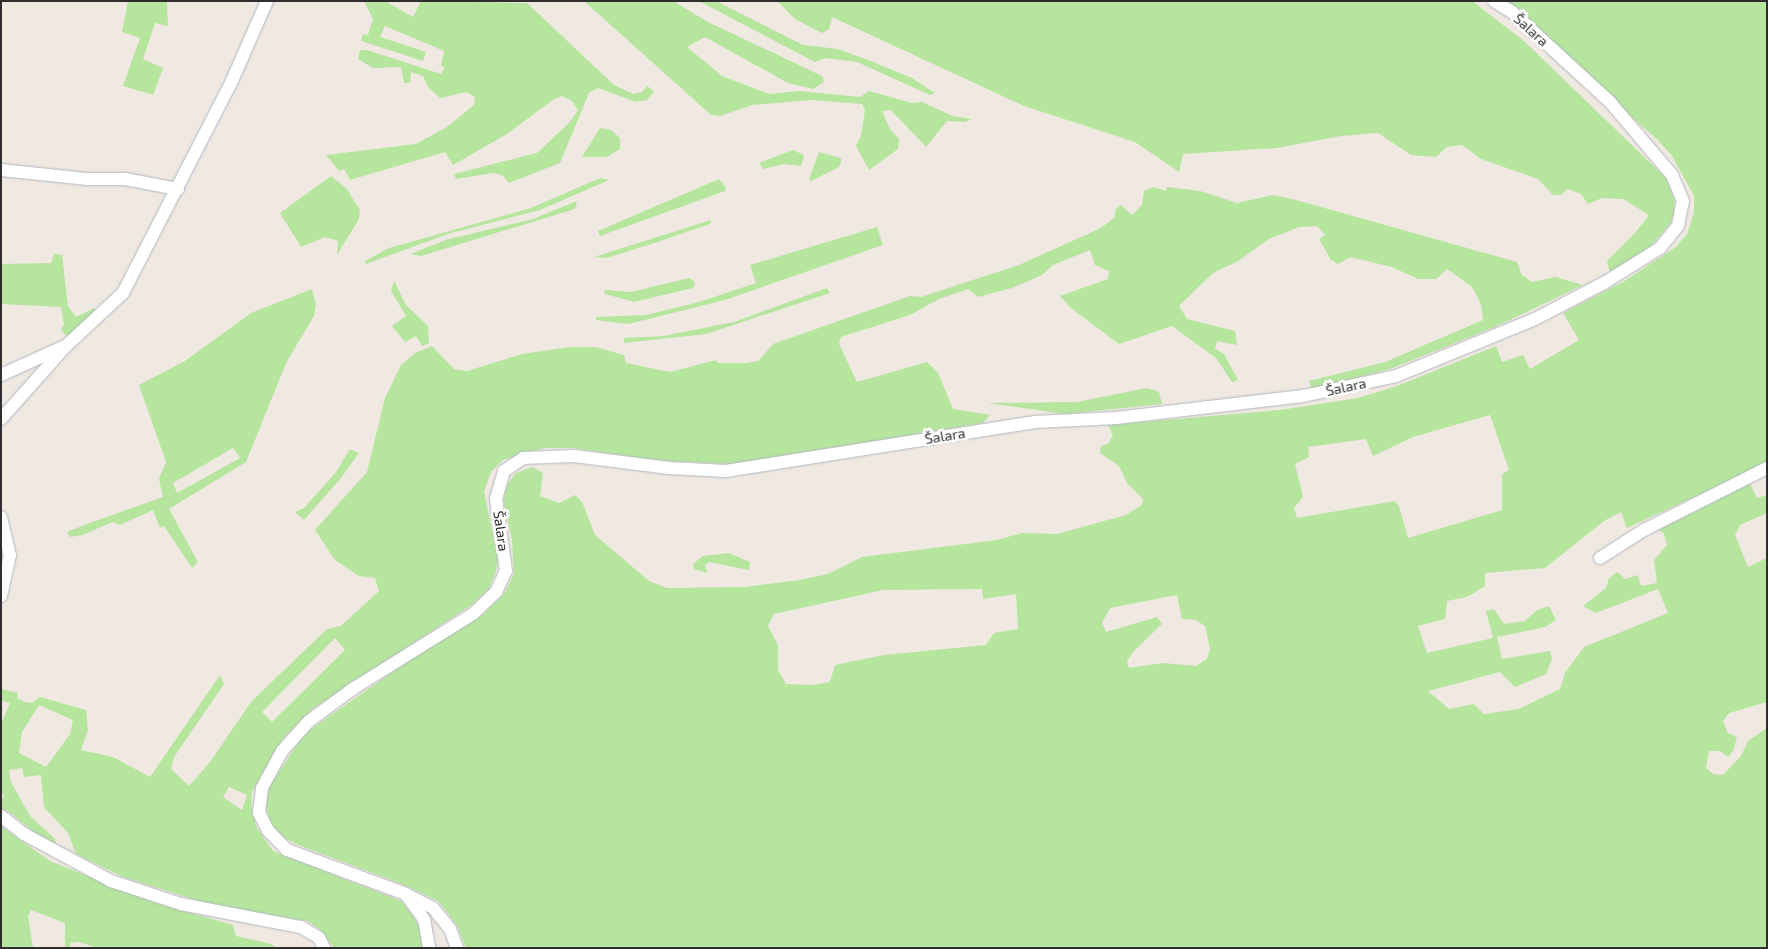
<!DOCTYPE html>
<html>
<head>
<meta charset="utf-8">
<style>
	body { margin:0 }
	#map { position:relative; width:1768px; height:949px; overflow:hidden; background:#efe9e1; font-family:"Exo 2",sans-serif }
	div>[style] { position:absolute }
	.green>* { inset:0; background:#b6e59e }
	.roads { filter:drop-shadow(0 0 1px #b4b7c1) drop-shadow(0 0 1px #b4b7c1) }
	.street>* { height:12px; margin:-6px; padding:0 6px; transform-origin:6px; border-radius:6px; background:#fff }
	span { translate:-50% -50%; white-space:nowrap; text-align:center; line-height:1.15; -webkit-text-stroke:5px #fff; paint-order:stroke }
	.street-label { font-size:14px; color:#2e2e2e }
	.frame { position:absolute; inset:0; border:2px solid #2e2e2e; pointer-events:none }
</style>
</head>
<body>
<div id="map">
	<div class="green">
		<i style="clip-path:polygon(128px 1px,167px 1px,168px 26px,155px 23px,143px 59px,163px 68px,153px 95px,123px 86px,140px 38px,122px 32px)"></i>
		<i style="clip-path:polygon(364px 1px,385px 1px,413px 17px,421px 1px,527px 3px,614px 85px,633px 94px,642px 92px,647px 86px,654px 91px,647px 100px,636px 102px,598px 88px,589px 93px,560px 163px,509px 183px,502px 175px,493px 173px,456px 179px,454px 174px,537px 153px,570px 122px,578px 110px,572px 101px,562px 96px,554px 99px,507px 134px,453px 165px,445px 152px,350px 180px,344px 169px,339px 171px,326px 155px,416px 144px,447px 127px,474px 105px,475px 97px,467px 92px,440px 98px,428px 87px,423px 76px,411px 72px,410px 83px,404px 83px,401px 67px,373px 68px,358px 59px,360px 50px,367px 50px,441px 74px,445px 67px,441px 66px,444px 51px,385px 26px,380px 37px,426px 52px,423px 61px,361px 41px,363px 34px,368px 35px,373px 19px)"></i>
		<i style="clip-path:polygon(584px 1px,673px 1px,708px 22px,822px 76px,824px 82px,813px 89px,788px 83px,705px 37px,687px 47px,722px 76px,769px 94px,800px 91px,860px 97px,869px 91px,912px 103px,922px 102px,953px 116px,972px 119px,965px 122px,947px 121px,926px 147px,891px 110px,882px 111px,890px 129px,899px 139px,898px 149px,869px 170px,856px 146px,861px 136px,865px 110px,862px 104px,811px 100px,752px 105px,720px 116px,711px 115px)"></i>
		<i style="clip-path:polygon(699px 1px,716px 1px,803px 45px,838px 49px,868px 60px,912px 78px,935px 93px,930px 95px,857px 62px,825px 58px,815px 62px)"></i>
		<i style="clip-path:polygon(777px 1px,1472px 1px,1524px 41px,1666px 178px,1674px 199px,1674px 212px,1671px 223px,1649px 248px,1610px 272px,1607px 261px,1635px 233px,1649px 215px,1623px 199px,1602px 198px,1588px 204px,1581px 194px,1568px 189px,1561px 195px,1553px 195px,1538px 179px,1481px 159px,1462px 145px,1447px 147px,1436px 157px,1411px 155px,1378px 133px,1341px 136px,1277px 148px,1183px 154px,1179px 172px,1135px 142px,1024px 106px,832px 17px,829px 29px,822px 33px,795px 19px)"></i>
		<i style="clip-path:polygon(evenodd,1497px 1px,1767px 1px,1767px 463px,1627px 528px,1621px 512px,1604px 521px,1545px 568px,1485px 573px,1485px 586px,1467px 597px,1447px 601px,1445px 619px,1418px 626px,1427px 653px,1493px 638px,1486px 611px,1494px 609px,1504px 624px,1525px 621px,1537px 610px,1549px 606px,1556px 620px,1545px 627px,1497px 637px,1502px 659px,1550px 651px,1552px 659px,1546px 674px,1515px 687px,1500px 672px,1428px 691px,1449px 709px,1474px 704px,1484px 714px,1519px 709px,1560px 689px,1565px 673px,1584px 647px,1668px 613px,1658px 589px,1596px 613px,1583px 606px,1606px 588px,1609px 578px,1618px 572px,1625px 579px,1638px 575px,1641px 586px,1657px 583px,1654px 560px,1667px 545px,1664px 534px,1652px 524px,1749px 482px,1757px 498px,1767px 495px,1767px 513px,1740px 525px,1735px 535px,1748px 567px,1767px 558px,1767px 702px,1729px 713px,1723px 721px,1728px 733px,1737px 737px,1733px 751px,1728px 757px,1720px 751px,1709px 751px,1706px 768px,1713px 774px,1723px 775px,1741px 756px,1748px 741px,1767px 728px,1767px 948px,466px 948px,457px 925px,438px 901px,402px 884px,301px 846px,282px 837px,271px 826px,265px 801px,269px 787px,304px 734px,417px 655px,481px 616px,504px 594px,514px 574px,512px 540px,504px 503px,506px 486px,516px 473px,533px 467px,543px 473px,540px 496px,559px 503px,575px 495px,582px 502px,595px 535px,649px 581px,667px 588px,745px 587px,800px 580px,828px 574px,862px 557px,997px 540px,1022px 533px,1057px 534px,1126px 515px,1142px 505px,1143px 499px,1127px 483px,1119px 466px,1100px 453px,1101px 446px,1108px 444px,1113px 435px,1108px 425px,1280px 410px,1358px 398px,1397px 386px,1496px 346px,1502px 362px,1523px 355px,1530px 369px,1579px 340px,1563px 313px,1623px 282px,1676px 247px,1687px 234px,1694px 212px,1694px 196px,1672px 156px,1658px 140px,1497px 1px,1490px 415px,1509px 470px,1502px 474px,1502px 510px,1408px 538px,1399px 506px,1395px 501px,1297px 518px,1294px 508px,1303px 497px,1295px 464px,1309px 457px,1308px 447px,1366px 439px,1373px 456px,1413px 437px,1490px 415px,1497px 1px,982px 589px,983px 599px,1016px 594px,1018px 629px,994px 633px,986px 645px,884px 655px,835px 665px,830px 682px,812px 685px,786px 684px,778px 670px,778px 645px,768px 626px,774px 614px,883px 590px,982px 589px,1497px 1px,1177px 595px,1182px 619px,1196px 620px,1205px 626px,1210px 649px,1207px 659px,1196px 666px,1163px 663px,1129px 668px,1127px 661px,1133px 652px,1162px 624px,1157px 617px,1106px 632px,1102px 623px,1110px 608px,1177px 595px)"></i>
		<i style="clip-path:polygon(600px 128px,611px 130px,620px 138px,620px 149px,607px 157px,582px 157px)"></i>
		<i style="clip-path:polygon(793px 150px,804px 155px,801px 166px,784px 164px,763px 169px,759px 163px)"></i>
		<i style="clip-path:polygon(819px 152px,841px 158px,841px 162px,839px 167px,811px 181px,809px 179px)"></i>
		<i style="clip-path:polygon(331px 176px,347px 189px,360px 210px,359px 219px,337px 255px,338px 241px,325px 237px,301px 247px,280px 213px)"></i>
		<i style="clip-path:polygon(600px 178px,609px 180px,540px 210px,448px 234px,366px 264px,365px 261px,389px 248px,531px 208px)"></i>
		<i style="clip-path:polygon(719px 179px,726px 188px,725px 191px,600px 236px,598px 231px)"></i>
		<i style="clip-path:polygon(evenodd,1154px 187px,1166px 191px,1167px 187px,1200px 191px,1237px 203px,1273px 195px,1296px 200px,1517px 262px,1522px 275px,1532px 282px,1555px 277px,1583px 285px,1497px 326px,1390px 369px,1312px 389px,1309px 381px,1385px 362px,1483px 320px,1481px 304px,1472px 287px,1447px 269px,1436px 279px,1418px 279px,1392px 267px,1350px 257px,1338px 264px,1331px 260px,1319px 239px,1325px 235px,1317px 226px,1299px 227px,1269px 239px,1238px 261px,1213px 273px,1179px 306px,1187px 319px,1235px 331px,1237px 345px,1217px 341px,1215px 349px,1224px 354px,1238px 380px,1232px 382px,1216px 358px,1172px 326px,1119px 344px,1071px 308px,1060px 296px,1108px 279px,1109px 271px,1095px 265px,1090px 250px,1053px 265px,1042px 275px,1012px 288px,978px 297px,968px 289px,939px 299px,910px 315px,841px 337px,839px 344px,857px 382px,927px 362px,938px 373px,953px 409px,990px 415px,983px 423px,737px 464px,662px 461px,573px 448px,544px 448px,503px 460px,491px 472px,484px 492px,498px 558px,496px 572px,488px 590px,470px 606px,314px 708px,285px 736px,252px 792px,251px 806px,257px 828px,273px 851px,401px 901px,413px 915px,422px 934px,424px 948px,334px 948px,321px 930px,308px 921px,221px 908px,123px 877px,76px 854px,68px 833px,44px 807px,41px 775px,24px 777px,22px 768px,9px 770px,11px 782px,30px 816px,55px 839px,56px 844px,36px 834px,7px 810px,1px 811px,1px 800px,4px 797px,1px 790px,1px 724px,10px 703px,1px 700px,1px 689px,18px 693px,17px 698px,25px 702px,32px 703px,40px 697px,86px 710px,88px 730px,81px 750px,113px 757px,150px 777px,220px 675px,224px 684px,174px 757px,171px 769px,189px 786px,210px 762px,251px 702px,327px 629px,341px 626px,379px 591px,375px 578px,359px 576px,335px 560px,315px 530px,367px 472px,385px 398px,401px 365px,415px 353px,432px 346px,454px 369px,467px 371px,522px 354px,570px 347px,595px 347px,624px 355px,626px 363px,670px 372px,716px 360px,718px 363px,745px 363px,758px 361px,773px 344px,910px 296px,921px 297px,1019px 265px,1101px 228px,1114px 218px,1116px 209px,1121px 205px,1132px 215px,1142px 205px,1144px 191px,1154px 187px,335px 638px,345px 650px,272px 722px,262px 712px,335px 638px,1154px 187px,39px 705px,73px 720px,70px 734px,46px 767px,19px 753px,22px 732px,39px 705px,1154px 187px,229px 787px,247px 795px,242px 810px,223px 797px,229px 787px)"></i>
		<i style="clip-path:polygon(577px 201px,575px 209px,421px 256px,411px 254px,445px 240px,533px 219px)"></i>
		<i style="clip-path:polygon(711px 220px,710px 224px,657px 242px,607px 258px,594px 257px)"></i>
		<i style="clip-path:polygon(877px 227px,883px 245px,725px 300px,628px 324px,596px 320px,596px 317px,646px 315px,699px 302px,756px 283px,750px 265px)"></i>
		<i style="clip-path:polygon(54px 254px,62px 255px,68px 306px,76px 317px,94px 308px,96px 312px,76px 333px,67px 337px,61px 329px,64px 325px,61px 307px,1px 304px,1px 264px,51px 263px)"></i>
		<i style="clip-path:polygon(689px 278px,695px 282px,693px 288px,634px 302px,605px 294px,604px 290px,631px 292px)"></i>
		<i style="clip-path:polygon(394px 281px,406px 305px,428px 326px,429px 343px,422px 346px,416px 336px,405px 342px,392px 326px,406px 316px,391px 291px)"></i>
		<i style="clip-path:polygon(827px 288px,830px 293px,706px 334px,624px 343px,624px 338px,664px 336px,734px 322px)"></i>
		<i style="clip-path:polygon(evenodd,312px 289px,316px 304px,314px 316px,287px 361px,246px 462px,169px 509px,198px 562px,192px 568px,164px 526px,160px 528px,153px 510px,120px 525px,112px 522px,83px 535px,70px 537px,67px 532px,84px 525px,163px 497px,159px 479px,166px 462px,139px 385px,185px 361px,251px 313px,312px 289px,233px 448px,240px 458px,177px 493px,173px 483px,233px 448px)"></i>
		<i style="clip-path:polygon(1147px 388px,1159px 392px,1162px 404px,1066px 414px,987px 403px,1077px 402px)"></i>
		<i style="clip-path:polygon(350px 449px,359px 453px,341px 478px,304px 520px,295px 512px,304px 508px,336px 472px)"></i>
		<i style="clip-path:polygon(729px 553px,750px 562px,749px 570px,709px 562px,705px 565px,707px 573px,694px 569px,693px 564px,703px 556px)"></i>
		<i style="clip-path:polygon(1px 826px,50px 861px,155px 903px,233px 925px,236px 936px,271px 944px,276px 948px,98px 948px,79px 942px,70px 943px,70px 948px,65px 948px,65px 923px,31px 910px,28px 916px,33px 948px,1px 948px)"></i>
	</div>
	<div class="roads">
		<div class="street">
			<i style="left:1px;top:170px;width:85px;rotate:6deg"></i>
			<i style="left:86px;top:179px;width:39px"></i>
			<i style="left:125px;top:179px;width:54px;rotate:10.7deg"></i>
			<i style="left:1px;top:375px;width:68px;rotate:-24.3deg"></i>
			<i style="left:1px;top:419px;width:99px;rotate:-48.3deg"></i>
			<i style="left:67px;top:345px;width:76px;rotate:-42.9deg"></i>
			<i style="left:123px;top:293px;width:236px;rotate:-62.8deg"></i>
			<i style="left:231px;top:83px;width:90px;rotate:-66.3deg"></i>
			<i style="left:1px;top:517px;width:39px;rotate:77deg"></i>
			<i style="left:10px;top:555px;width:42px;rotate:102.4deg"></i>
			<i style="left:1600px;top:558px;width:52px;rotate:-32.5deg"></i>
			<i style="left:1644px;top:530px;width:138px;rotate:-26.8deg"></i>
			<i style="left:1px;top:816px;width:29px;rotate:38deg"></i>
			<i style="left:24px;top:834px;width:99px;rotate:28.4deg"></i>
			<i style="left:111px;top:881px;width:74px;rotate:18.2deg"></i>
			<i style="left:181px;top:904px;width:122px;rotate:10.9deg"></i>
			<i style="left:301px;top:927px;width:21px;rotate:31deg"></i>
			<i style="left:319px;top:938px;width:11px;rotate:63deg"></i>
			<i style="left:407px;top:896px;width:29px;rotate:54deg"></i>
			<i style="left:424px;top:919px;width:29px;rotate:80deg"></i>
			<i style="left:457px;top:948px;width:20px;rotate:-110deg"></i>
			<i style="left:450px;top:929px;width:27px;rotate:-129deg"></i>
			<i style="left:433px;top:908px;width:30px;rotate:-153deg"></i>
			<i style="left:406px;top:894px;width:127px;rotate:-159.7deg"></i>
			<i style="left:287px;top:850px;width:28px;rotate:-134deg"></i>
			<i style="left:268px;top:830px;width:19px;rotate:-118deg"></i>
			<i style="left:259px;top:813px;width:25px;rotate:-83deg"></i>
			<i style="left:262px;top:788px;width:42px;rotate:-61.6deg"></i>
			<i style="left:282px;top:751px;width:40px;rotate:-48deg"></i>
			<i style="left:309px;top:721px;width:56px;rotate:-36.3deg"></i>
			<i style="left:354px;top:688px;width:140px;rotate:-31.9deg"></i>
			<i style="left:473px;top:614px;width:32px;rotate:-44deg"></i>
			<i style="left:496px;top:592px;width:23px;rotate:-65deg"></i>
			<i style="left:506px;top:571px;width:73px;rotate:-97.9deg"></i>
			<i style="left:496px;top:499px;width:29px;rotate:-74deg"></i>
			<i style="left:504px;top:471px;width:23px;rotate:-34deg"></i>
			<i style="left:523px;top:458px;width:51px;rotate:-2.2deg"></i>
			<i style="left:574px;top:456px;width:96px;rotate:7.2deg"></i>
			<i style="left:669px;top:468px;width:57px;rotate:3deg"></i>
			<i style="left:726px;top:471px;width:313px;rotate:-9deg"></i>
			<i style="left:1035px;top:422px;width:81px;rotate:-2.8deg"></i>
			<i style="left:1116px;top:418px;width:188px;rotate:-6.7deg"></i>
			<i style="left:1303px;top:396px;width:95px;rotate:-12.1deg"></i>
			<i style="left:1396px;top:376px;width:150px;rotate:-22.3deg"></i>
			<i style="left:1535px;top:319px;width:78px;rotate:-27.6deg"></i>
			<i style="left:1604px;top:283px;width:66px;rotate:-32deg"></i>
			<i style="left:1660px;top:248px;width:28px;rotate:-51deg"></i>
			<i style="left:1678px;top:226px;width:25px;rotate:-79deg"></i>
			<i style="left:1683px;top:201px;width:28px;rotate:-113deg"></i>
			<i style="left:1672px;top:175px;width:96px;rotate:-130.3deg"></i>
			<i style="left:1610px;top:102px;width:133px;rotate:-137.4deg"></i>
			<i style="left:1512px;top:12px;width:21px;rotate:-149deg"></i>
		</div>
	</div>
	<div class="street-label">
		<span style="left:1531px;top:30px;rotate:42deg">Šalara</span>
		<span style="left:1346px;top:387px;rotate:-12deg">Šalara</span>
		<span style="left:945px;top:436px;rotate:-9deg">Šalara</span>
		<span style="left:501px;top:531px;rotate:82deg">Šalara</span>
	</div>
	<div class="frame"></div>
</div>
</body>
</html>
